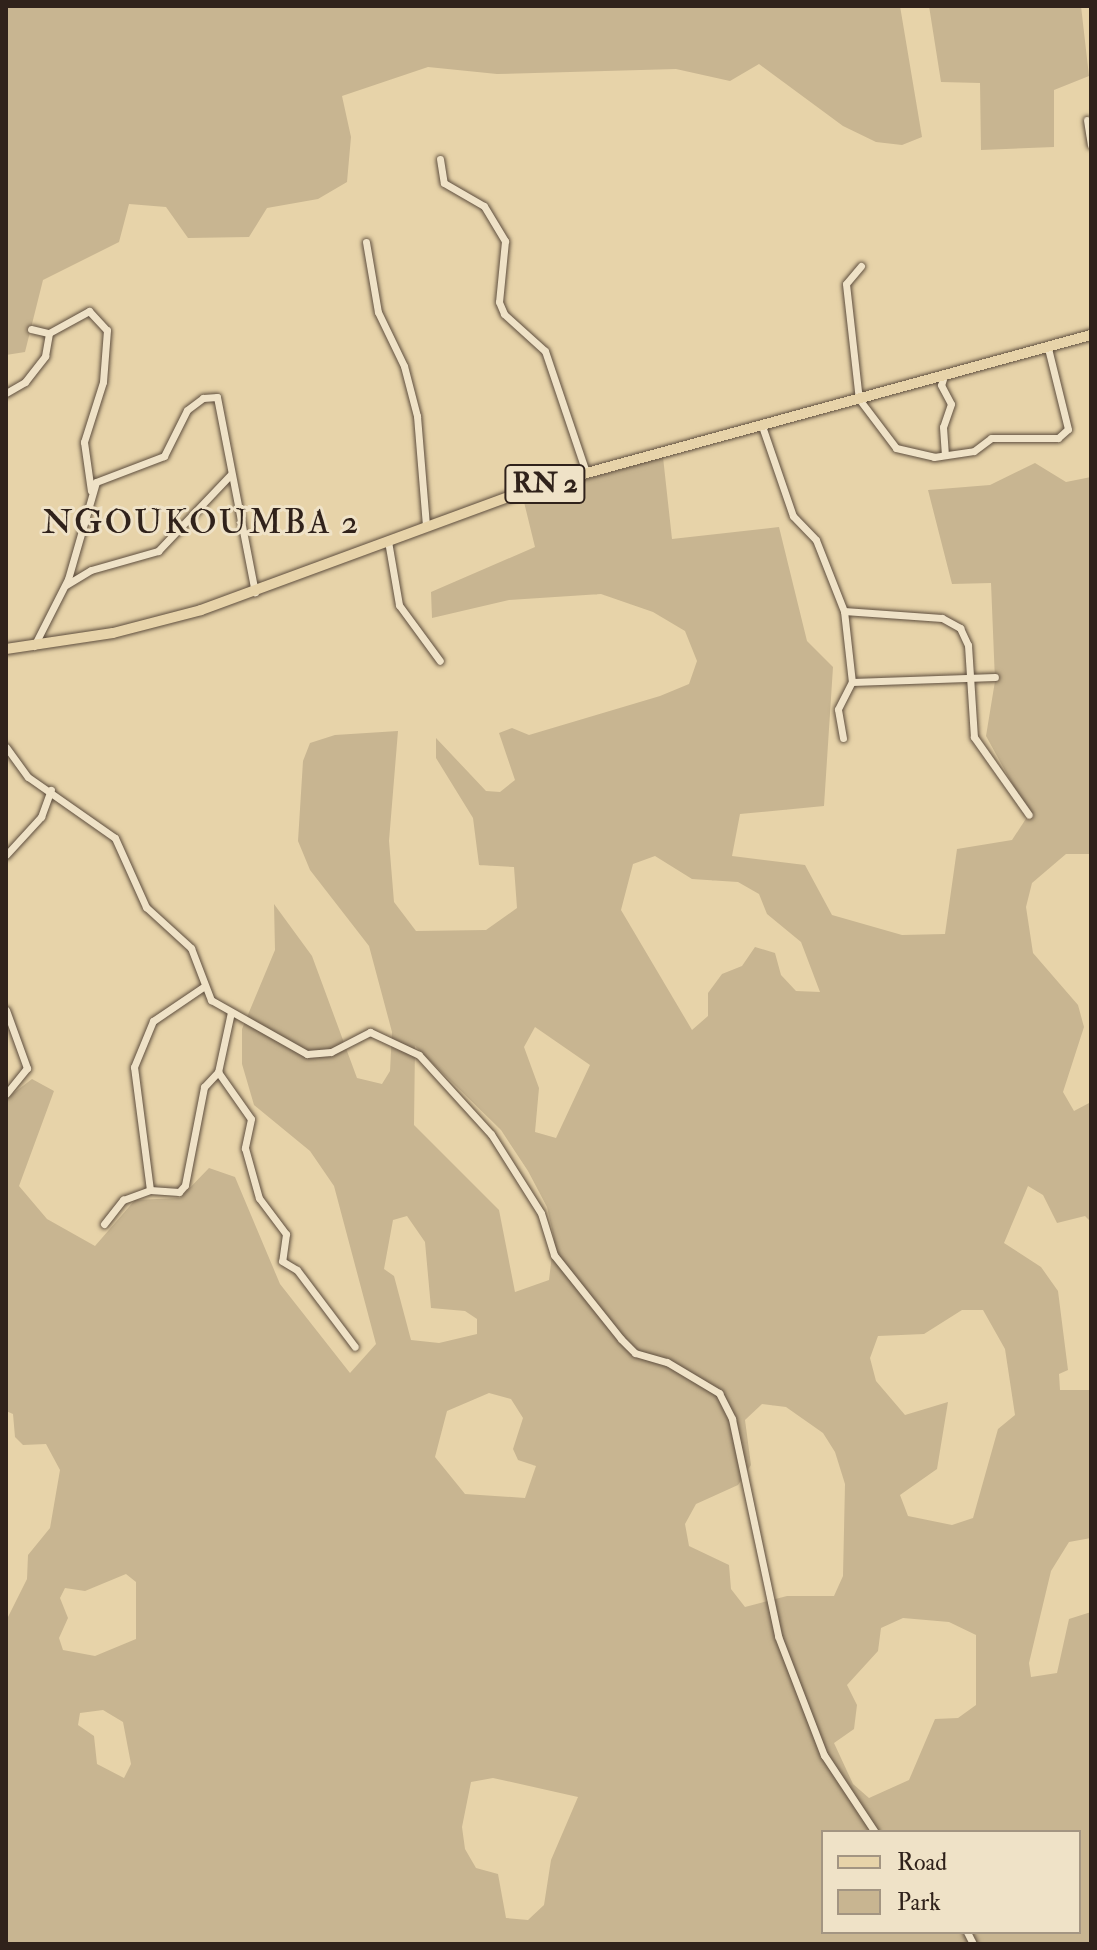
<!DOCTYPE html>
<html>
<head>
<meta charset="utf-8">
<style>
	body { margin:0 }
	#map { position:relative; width:1097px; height:1950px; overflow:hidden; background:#e7d3a9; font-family:"IM FELL Double Pica",serif }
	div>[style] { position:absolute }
	.green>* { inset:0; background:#c8b591 }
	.roads { filter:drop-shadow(0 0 2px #5e4e3e) drop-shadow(0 0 2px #5e4e3e) }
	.minor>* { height:7px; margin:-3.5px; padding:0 3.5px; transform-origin:3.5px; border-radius:3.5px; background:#efe2c7 }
	.primary>* { height:10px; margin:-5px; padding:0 5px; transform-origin:5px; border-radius:5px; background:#e7d3a9 }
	span { translate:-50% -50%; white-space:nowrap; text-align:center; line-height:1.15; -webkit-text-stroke:6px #efe2c7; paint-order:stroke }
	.shield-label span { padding:2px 6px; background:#efe2c7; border:2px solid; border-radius:6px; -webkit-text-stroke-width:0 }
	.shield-label { font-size:28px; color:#30221b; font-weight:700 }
	.quarter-label { font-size:34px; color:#30221b; letter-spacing:2px }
	.frame { position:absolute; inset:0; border:8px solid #30221b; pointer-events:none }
	.legend { position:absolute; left:821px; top:1830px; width:260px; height:104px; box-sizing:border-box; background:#efe2c7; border:2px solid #a39582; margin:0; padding:10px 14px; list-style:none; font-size:24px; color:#30221b }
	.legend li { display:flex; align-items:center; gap:16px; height:40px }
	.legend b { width:40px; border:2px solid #a39582 }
</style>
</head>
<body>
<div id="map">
	<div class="green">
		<i style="clip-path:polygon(6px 6px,900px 6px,922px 137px,902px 145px,876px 142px,843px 126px,759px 64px,730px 81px,676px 69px,497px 74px,428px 67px,342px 96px,351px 137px,347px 182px,318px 199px,267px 208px,249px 237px,188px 238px,166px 207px,129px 204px,119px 242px,43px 280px,25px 352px,6px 355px)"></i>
		<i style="clip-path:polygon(929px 6px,1081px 6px,1089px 76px,1054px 90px,1054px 147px,981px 150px,980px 83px,941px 82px)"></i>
		<i style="clip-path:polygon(evenodd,663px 457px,672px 539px,779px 527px,807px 641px,833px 667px,824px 806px,740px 814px,732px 856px,805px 865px,832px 915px,902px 935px,945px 934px,957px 849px,1012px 840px,1029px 814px,986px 736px,995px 681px,991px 583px,952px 584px,928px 490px,990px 485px,1035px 463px,1066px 482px,1091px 477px,1091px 854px,1066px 854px,1032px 883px,1026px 907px,1033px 953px,1078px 1005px,1084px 1027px,1063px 1092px,1074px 1111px,1091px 1102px,1091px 1222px,1085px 1216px,1057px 1223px,1043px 1195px,1028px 1186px,1004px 1243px,1041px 1267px,1058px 1291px,1068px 1370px,1059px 1374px,1060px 1390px,1091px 1390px,1091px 1538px,1069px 1542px,1051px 1571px,1029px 1663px,1031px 1677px,1057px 1673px,1069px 1619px,1091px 1612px,1091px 1944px,6px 1944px,6px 1621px,27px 1579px,28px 1555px,50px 1528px,60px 1470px,46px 1444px,23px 1445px,15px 1437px,13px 1414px,6px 1411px,6px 1099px,32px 1079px,54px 1091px,19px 1186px,47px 1219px,95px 1246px,135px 1200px,180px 1198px,209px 1168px,235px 1177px,280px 1284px,350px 1373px,376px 1344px,334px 1186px,310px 1151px,254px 1105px,242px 1064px,242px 1029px,275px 950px,274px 904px,312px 956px,357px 1078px,382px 1084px,390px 1071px,392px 1032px,369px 946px,310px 870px,298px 841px,303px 761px,310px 743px,335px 735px,398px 731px,389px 841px,394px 902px,416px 931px,486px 930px,517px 908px,514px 867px,479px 865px,473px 818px,436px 758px,436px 738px,486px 791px,500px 792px,515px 780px,499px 733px,512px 728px,529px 735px,660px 696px,689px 684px,697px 661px,685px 631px,653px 612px,601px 594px,509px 600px,432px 618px,431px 592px,535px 547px,523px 498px,663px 457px,655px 856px,692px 879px,738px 882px,759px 894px,767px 914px,801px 942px,820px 992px,796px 991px,781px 975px,775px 953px,755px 947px,742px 966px,722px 974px,708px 993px,708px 1016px,692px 1030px,621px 910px,633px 864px,655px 856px,663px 457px,535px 1027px,590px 1065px,556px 1138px,535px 1132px,539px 1088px,524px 1047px,535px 1027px,663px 457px,415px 1046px,501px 1130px,528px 1171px,547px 1207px,554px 1238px,549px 1280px,515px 1292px,499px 1210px,414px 1125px,415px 1046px,663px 457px,407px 1216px,425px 1242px,431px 1308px,465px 1311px,477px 1319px,477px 1334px,439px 1343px,411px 1340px,394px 1276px,384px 1269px,393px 1220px,407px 1216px,663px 457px,962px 1310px,983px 1310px,1005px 1349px,1015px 1415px,998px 1429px,973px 1518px,952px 1525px,908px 1516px,900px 1495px,937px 1469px,948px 1402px,905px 1415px,876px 1381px,870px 1358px,878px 1336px,924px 1334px,962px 1310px,663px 457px,489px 1393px,511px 1399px,523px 1418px,513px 1449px,518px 1460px,536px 1466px,525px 1498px,465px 1494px,435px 1457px,447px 1411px,489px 1393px,663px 457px,762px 1404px,786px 1407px,823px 1433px,835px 1452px,845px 1484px,843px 1576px,834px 1596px,787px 1596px,745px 1607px,731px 1589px,729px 1565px,689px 1546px,685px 1524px,696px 1504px,738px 1485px,751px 1465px,745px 1420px,762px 1404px,663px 457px,126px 1574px,136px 1582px,136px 1639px,95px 1656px,63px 1650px,59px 1638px,68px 1618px,60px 1598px,65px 1588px,85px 1591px,126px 1574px,663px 457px,903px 1618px,949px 1622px,976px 1635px,976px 1705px,958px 1718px,935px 1719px,909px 1780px,869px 1798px,853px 1784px,834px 1743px,854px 1729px,857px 1705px,847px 1685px,878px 1651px,881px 1628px,903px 1618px,663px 457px,103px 1710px,123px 1722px,131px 1764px,124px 1778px,97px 1764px,94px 1736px,78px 1725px,80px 1713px,103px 1710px,663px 457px,493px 1778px,578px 1797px,551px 1860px,544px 1905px,528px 1920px,506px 1918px,498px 1874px,476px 1868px,465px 1849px,462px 1827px,471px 1782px,493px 1778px,663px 457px,823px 1832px,1079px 1832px,1079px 1932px,823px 1932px,823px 1832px)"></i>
	</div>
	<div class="roads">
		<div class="minor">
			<i style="left:1087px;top:120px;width:25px;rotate:81deg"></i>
			<i style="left:440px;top:159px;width:24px;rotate:81deg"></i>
			<i style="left:444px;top:183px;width:46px;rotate:29.9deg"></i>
			<i style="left:484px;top:206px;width:41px;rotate:59deg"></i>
			<i style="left:505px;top:241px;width:61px;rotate:95.6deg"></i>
			<i style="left:499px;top:302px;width:13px;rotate:67deg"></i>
			<i style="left:504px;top:314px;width:55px;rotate:42.1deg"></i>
			<i style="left:545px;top:351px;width:128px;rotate:71.3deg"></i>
			<i style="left:366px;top:242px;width:71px;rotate:80.3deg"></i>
			<i style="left:378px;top:312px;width:60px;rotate:64.3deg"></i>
			<i style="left:404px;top:366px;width:52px;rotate:75.4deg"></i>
			<i style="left:417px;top:416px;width:110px;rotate:85.3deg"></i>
			<i style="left:861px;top:266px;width:23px;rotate:130deg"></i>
			<i style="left:846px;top:284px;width:116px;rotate:83.6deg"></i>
			<i style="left:859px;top:399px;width:61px;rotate:52.9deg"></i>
			<i style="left:896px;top:448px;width:39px;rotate:13deg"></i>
			<i style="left:934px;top:457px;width:40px;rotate:-8.5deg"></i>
			<i style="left:974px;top:451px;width:21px;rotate:-37deg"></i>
			<i style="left:991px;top:438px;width:67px"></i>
			<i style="left:1058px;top:438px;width:13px;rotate:-42deg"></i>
			<i style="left:1068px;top:429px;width:83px;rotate:-103.9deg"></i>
			<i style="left:31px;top:329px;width:18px;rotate:13deg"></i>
			<i style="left:49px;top:333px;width:46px;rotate:-28.8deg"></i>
			<i style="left:89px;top:311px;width:26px;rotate:47deg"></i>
			<i style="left:107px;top:330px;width:52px;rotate:94.4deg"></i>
			<i style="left:103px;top:382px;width:63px;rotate:107.6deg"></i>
			<i style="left:84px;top:442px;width:49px;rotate:81.9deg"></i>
			<i style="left:944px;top:376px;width:9px;rotate:108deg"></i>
			<i style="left:941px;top:385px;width:21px;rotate:62deg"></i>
			<i style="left:951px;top:404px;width:24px;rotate:109deg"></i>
			<i style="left:943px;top:427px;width:28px;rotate:86deg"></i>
			<i style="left:6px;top:393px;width:22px;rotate:-30deg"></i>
			<i style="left:25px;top:382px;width:33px;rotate:-52deg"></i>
			<i style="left:45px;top:356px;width:23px;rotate:-80deg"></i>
			<i style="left:762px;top:426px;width:95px;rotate:71deg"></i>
			<i style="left:793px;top:516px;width:33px;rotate:46deg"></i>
			<i style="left:816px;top:540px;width:76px;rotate:68.5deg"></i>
			<i style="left:844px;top:611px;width:71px;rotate:83.6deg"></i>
			<i style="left:852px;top:682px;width:143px;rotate:-2deg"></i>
			<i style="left:388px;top:541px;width:65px;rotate:80.2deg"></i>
			<i style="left:399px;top:605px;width:69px;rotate:53.8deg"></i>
			<i style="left:66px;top:585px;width:29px;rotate:-31deg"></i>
			<i style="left:91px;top:570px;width:70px;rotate:-15.8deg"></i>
			<i style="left:158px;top:551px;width:105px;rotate:-46.5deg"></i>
			<i style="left:844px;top:611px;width:98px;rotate:4.1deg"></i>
			<i style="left:942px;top:618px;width:21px;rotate:29deg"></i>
			<i style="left:960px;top:628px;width:19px;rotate:65deg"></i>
			<i style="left:968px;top:645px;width:92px;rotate:86.3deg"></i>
			<i style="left:974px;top:737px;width:95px;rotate:54.8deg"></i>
			<i style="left:34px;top:646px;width:75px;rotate:-63.1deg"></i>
			<i style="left:68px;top:579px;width:101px;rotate:-73.9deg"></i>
			<i style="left:96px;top:482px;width:73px;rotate:-20.9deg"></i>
			<i style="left:164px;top:456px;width:51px;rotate:-63.4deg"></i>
			<i style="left:187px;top:410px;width:20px;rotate:-37deg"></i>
			<i style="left:203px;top:398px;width:14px;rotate:-4deg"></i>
			<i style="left:217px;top:397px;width:199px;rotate:79deg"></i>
			<i style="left:843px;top:738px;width:29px;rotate:-100deg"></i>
			<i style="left:838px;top:709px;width:30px;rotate:-63deg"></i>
			<i style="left:6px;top:747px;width:37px;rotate:54deg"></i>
			<i style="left:28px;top:777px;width:106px;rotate:35deg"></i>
			<i style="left:115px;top:838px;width:76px;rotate:65.8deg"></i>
			<i style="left:146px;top:907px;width:61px;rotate:42.3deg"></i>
			<i style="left:191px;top:948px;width:56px;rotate:69deg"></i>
			<i style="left:211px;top:1000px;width:110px;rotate:29.4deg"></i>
			<i style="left:307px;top:1054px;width:24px;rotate:-5deg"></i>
			<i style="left:331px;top:1052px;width:44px;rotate:-27.1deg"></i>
			<i style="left:370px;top:1032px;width:54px;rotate:25.1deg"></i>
			<i style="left:419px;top:1055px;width:107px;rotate:47.7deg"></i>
			<i style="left:491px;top:1134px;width:93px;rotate:57.7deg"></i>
			<i style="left:541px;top:1213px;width:44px;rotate:72.8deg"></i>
			<i style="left:554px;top:1255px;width:107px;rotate:51.4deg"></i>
			<i style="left:621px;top:1339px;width:20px;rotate:45deg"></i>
			<i style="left:635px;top:1353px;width:33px;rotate:16deg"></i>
			<i style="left:667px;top:1362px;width:61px;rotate:30.8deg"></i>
			<i style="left:719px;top:1393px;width:29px;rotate:63deg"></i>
			<i style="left:732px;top:1419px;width:222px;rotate:78deg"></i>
			<i style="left:778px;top:1636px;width:128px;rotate:68.9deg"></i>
			<i style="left:824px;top:1755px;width:92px;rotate:56.5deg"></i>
			<i style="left:6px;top:855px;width:52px;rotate:-47.4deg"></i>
			<i style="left:41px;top:817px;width:29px;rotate:-70deg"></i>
			<i style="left:6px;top:1010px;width:62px;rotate:70.1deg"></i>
			<i style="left:27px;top:1068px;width:33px;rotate:129deg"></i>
			<i style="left:231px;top:1012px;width:61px;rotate:102.2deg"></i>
			<i style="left:218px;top:1072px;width:57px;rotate:54.9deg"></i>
			<i style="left:251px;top:1119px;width:30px;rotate:102deg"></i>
			<i style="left:245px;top:1148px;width:52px;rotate:74.4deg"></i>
			<i style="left:259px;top:1198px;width:45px;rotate:53.1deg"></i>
			<i style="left:286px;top:1234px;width:27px;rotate:98deg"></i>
			<i style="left:282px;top:1261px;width:17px;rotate:31deg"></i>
			<i style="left:297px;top:1270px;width:96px;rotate:53deg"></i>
			<i style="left:150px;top:1190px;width:124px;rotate:-97.4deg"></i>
			<i style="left:134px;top:1067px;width:50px;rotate:-67.6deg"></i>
			<i style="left:153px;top:1021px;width:60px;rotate:-34.2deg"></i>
			<i style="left:104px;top:1224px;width:31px;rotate:-52deg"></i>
			<i style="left:123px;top:1200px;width:29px;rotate:-20deg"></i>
			<i style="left:150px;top:1190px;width:29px;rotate:4deg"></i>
			<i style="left:179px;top:1192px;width:9px;rotate:-49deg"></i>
			<i style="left:185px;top:1185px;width:100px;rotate:-79deg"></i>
			<i style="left:204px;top:1087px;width:21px;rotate:-47deg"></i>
			<i style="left:967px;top:1932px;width:13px;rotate:63deg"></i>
		</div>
		<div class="primary">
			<i style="left:6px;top:649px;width:108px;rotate:-8.5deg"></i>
			<i style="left:113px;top:633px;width:91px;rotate:-14.6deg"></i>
			<i style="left:201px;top:610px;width:353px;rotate:-20.2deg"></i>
			<i style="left:532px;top:488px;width:580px;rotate:-15.31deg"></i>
		</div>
	</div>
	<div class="shield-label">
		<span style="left:545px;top:484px">RN 2</span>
	</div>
	<div class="quarter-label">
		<span style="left:201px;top:523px">NGOUKOUMBA 2</span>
	</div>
	<div class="frame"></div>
	<ul class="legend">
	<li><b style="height:10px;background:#e7d3a9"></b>Road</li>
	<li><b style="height:22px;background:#c8b591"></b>Park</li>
	</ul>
</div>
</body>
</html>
